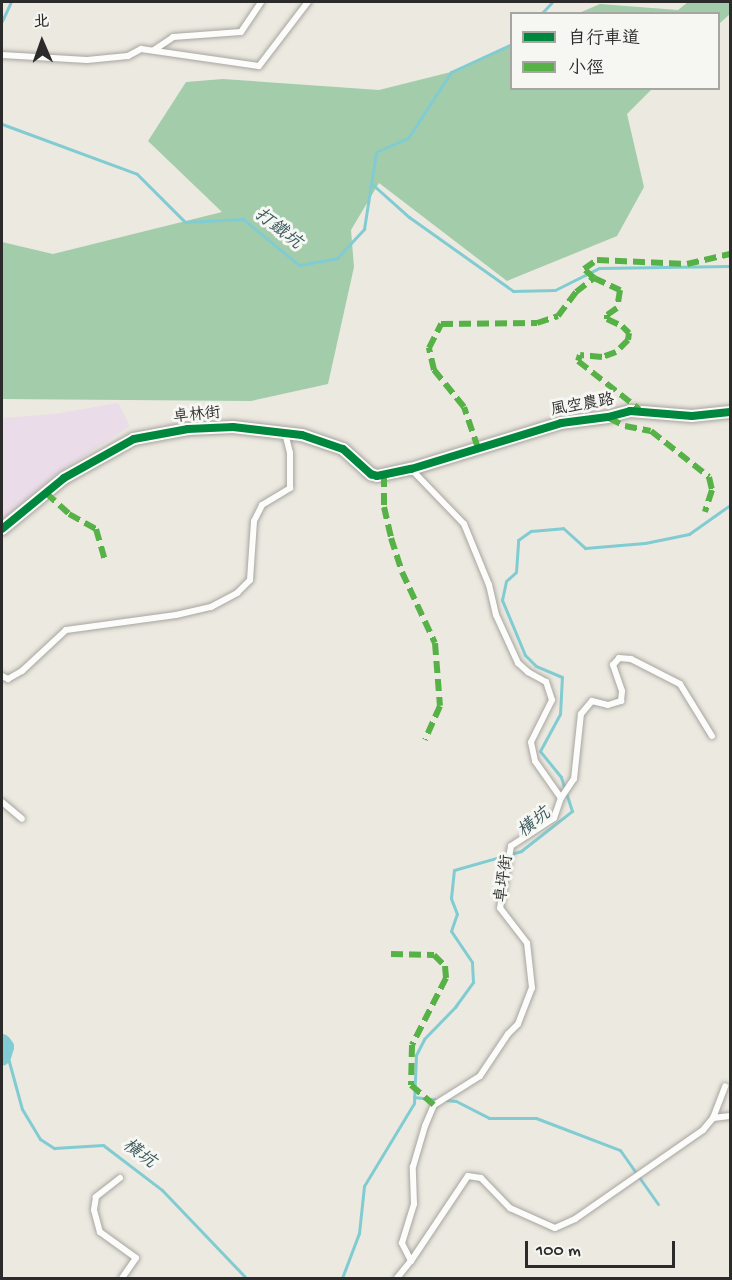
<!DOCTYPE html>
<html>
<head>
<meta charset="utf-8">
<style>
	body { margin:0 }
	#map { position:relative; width:732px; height:1280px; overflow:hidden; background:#ece9e0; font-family:"Gochi Hand","LXGW WenKai TC",sans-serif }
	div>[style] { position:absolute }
	.built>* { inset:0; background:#eadce8 }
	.forest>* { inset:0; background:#a3ccaa }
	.stream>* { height:3px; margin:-1.5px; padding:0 1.5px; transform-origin:1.5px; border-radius:1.5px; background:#81ccd2 }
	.river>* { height:18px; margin:-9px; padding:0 9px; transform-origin:9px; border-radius:9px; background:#81ccd2 }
	.roads { filter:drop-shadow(0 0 2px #a7a5a0) drop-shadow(0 0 2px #a7a5a0) }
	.lane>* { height:6px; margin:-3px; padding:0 3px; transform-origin:3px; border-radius:3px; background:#fcfcfa }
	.street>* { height:12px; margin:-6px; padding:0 6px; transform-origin:6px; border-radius:6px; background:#fcfcfa }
	.quiet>* { height:6px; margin-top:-3px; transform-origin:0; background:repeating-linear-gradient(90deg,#56b246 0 12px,transparent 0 18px) }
	.cycleway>* { height:8px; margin:-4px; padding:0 4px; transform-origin:4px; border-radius:4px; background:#00873e }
	span { translate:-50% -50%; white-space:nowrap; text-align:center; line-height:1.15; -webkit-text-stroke:6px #f6f6f2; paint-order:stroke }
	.street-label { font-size:16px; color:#2b2b2b }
	.water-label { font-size:18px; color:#37575b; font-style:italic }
	.frame { position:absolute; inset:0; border:3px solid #2b2b2b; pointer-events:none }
	.legend { position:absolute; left:510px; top:12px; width:210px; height:78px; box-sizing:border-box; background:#f6f6f2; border:2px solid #a5a5a2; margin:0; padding:8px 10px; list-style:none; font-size:18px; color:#2b2b2b }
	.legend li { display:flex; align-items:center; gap:12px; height:30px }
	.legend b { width:30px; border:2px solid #a5a5a2 }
	.north { position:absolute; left:12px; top:12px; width:60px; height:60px; -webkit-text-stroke:4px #f6f6f2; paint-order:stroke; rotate:358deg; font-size:16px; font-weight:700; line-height:24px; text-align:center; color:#2b2b2b }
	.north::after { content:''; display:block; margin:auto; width:21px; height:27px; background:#2b2b2b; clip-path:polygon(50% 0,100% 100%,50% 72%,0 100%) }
	.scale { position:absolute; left:525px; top:1241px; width:150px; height:27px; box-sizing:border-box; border:3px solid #2b2b2b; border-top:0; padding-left:8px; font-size:18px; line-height:21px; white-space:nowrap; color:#2b2b2b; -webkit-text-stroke:4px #f6f6f2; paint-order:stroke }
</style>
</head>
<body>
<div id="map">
	<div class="built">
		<i style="clip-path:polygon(118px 403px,130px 426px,52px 477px,2px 522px,2px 418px,55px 414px)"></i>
	</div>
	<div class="forest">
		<i style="clip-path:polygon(688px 2px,730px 2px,730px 14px,719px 24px,718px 14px,579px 13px,600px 4px,678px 10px)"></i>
		<i style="clip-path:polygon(511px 44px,512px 88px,652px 89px,627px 114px,644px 187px,617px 236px,507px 281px,379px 183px,351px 230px,354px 267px,328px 384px,251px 401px,2px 399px,2px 242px,53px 254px,222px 212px,148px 141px,186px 82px,223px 79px,379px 90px,451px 72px)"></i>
	</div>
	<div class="stream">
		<i style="left:541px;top:14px;width:16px;rotate:-47deg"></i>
		<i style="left:2px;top:21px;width:21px;rotate:-65deg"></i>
		<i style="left:2px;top:124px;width:144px;rotate:20.3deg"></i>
		<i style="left:137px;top:174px;width:68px;rotate:45deg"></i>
		<i style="left:185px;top:222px;width:58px;rotate:-3deg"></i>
		<i style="left:243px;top:219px;width:72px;rotate:39.4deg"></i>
		<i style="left:299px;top:265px;width:39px;rotate:-10deg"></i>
		<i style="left:337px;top:258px;width:40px;rotate:-47deg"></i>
		<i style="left:364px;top:229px;width:78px;rotate:-81.1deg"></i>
		<i style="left:376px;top:152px;width:35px;rotate:-24deg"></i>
		<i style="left:408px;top:138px;width:79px;rotate:-56.9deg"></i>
		<i style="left:451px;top:72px;width:67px;rotate:-24.7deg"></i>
		<i style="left:372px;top:184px;width:50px;rotate:41.7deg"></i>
		<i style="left:409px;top:217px;width:128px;rotate:35.4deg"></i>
		<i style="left:513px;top:291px;width:42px;rotate:-1.4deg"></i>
		<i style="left:555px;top:290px;width:49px;rotate:-26.6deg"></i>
		<i style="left:599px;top:268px;width:131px;rotate:-0.9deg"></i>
		<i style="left:5px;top:1047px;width:64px;rotate:74.7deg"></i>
		<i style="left:22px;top:1109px;width:35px;rotate:59deg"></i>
		<i style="left:40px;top:1139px;width:17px;rotate:33deg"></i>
		<i style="left:54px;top:1148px;width:49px;rotate:-3.5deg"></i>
		<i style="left:103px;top:1145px;width:74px;rotate:37.3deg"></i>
		<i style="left:162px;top:1190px;width:122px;rotate:46.3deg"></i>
		<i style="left:414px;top:1097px;width:25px;rotate:7deg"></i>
		<i style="left:446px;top:1100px;width:10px;rotate:6deg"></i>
		<i style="left:456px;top:1101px;width:37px;rotate:27deg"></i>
		<i style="left:489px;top:1118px;width:47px"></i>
		<i style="left:536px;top:1118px;width:90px;rotate:20.9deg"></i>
		<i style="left:620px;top:1150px;width:66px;rotate:54.9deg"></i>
		<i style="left:342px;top:1278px;width:48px;rotate:-69.3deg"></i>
		<i style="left:359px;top:1233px;width:47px;rotate:-83.9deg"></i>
		<i style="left:364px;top:1186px;width:97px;rotate:-58.9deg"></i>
		<i style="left:414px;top:1103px;width:48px;rotate:-87.6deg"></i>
		<i style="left:416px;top:1055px;width:18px;rotate:-63deg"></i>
		<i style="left:424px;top:1039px;width:45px;rotate:-45.9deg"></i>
		<i style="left:455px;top:1007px;width:31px;rotate:-54deg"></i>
		<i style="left:473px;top:982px;width:20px;rotate:-93deg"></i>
		<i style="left:472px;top:962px;width:37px;rotate:-124deg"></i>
		<i style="left:451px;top:931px;width:18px;rotate:-71deg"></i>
		<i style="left:457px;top:914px;width:17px;rotate:-111deg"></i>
		<i style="left:451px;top:898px;width:28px;rotate:-84deg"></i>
		<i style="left:454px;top:870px;width:70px;rotate:-15.8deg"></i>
		<i style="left:521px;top:851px;width:65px;rotate:-38.1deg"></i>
		<i style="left:572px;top:811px;width:36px;rotate:-108deg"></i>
		<i style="left:561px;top:777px;width:33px;rotate:-129deg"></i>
		<i style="left:540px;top:751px;width:42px;rotate:-61.6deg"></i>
		<i style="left:560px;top:714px;width:37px;rotate:-87deg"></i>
		<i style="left:562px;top:677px;width:28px;rotate:-157deg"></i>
		<i style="left:536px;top:666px;width:16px;rotate:-135deg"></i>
		<i style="left:525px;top:655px;width:60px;rotate:-112.7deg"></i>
		<i style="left:502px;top:600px;width:19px;rotate:-78deg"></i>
		<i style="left:506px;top:581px;width:13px;rotate:-42deg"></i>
		<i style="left:516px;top:572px;width:32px;rotate:-86deg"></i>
		<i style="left:518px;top:540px;width:16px;rotate:-35deg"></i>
		<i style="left:531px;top:531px;width:32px;rotate:-5deg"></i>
		<i style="left:563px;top:528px;width:30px;rotate:42deg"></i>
		<i style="left:585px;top:548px;width:60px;rotate:-4.8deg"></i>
		<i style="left:645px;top:543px;width:45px;rotate:-11.6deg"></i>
		<i style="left:689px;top:534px;width:50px;rotate:-35.3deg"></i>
	</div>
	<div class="river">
		<i style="left:2px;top:1043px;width:5px;rotate:53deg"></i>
		<i style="left:5px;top:1047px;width:10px;rotate:107deg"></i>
	</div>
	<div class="roads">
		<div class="lane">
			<i style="left:154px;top:50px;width:23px;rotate:-34deg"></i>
			<i style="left:173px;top:37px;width:68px;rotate:-4.2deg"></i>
			<i style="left:241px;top:32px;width:36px;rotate:-56deg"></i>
			<i style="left:2px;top:55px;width:85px;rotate:3.4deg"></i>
			<i style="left:87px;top:60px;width:41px;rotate:-5.6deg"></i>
			<i style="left:128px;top:56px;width:15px;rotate:-28deg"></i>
			<i style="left:141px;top:49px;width:119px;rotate:8.2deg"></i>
			<i style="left:259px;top:66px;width:81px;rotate:-52.6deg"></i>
			<i style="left:2px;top:676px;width:7px;rotate:27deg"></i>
			<i style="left:8px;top:679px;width:16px;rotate:-30deg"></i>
			<i style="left:22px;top:671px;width:60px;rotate:-43deg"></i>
			<i style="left:66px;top:630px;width:111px;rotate:-7.8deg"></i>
			<i style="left:176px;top:615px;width:36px;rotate:-13deg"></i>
			<i style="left:211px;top:607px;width:30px;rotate:-28deg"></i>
			<i style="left:237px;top:593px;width:18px;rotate:-45deg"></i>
			<i style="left:250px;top:580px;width:59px;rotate:-86.1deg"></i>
			<i style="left:254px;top:521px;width:18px;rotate:-63deg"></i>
			<i style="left:262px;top:505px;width:33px;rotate:-31deg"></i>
			<i style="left:290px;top:488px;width:35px;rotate:-90deg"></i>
			<i style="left:290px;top:453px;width:21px;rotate:-104deg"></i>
			<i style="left:561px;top:798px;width:23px;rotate:-56deg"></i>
			<i style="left:574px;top:779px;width:65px;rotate:-83.9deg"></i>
			<i style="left:581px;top:714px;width:17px;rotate:-50deg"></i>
			<i style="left:592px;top:701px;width:16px;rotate:14deg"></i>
			<i style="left:608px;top:705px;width:14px;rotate:-17deg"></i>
			<i style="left:621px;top:701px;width:10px;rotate:-84deg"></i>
			<i style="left:622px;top:691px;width:28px;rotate:-109deg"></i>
			<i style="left:613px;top:665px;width:9px;rotate:-49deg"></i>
			<i style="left:619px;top:658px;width:12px;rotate:5deg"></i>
			<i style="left:631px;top:659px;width:55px;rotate:27deg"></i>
			<i style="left:680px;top:684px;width:61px;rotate:58.4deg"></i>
			<i style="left:2px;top:802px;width:26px;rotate:40deg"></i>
			<i style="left:713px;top:1118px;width:34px;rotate:-69deg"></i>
			<i style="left:120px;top:1178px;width:31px;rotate:142deg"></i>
			<i style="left:96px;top:1197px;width:13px;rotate:99deg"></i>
			<i style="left:94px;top:1210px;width:23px;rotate:75deg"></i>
			<i style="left:100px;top:1232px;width:44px;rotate:35.8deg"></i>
			<i style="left:136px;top:1258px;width:24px;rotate:125deg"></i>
			<i style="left:411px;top:1261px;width:102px;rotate:-56.2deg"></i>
			<i style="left:468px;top:1176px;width:13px;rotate:9deg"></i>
			<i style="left:481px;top:1178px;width:42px;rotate:46deg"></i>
			<i style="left:510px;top:1208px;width:49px;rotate:24deg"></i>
			<i style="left:555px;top:1228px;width:22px;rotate:-24deg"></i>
			<i style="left:575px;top:1219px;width:156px;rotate:-34.8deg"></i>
			<i style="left:703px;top:1130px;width:16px;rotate:-50deg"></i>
			<i style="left:713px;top:1118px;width:17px;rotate:-7deg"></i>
			<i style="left:397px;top:1278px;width:22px;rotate:-51deg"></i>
			<i style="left:411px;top:1261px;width:20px;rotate:-117deg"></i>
			<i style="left:402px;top:1243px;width:41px;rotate:-72.9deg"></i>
			<i style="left:414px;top:1204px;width:37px;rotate:-92deg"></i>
			<i style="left:413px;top:1167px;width:43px;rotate:-73.7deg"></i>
			<i style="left:425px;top:1126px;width:23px;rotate:-67deg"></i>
			<i style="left:434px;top:1105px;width:54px;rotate:-32.2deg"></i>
			<i style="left:480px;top:1076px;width:50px;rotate:-56.3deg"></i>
			<i style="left:508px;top:1034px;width:14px;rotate:-45deg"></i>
			<i style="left:518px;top:1024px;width:39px;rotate:-69deg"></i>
			<i style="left:532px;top:988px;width:45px;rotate:-96.3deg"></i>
			<i style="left:527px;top:943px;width:44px;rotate:-127.6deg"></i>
			<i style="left:500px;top:908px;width:63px;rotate:-79.9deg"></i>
			<i style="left:511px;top:846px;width:51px;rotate:-33.1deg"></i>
			<i style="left:554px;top:818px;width:21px;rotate:-71deg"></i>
			<i style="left:561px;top:798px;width:45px;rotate:-125.1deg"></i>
			<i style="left:535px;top:761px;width:19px;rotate:-102deg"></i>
			<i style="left:531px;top:742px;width:47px;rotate:-63.4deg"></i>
			<i style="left:552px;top:700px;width:19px;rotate:-108deg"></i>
			<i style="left:546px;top:682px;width:21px;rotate:-151deg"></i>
			<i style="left:528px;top:672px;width:13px;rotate:-138deg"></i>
			<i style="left:518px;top:663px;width:53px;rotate:-114.6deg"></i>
			<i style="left:496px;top:615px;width:31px;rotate:-103deg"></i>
			<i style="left:489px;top:585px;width:66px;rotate:-112.3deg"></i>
			<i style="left:464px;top:524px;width:76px;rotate:-133.9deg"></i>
		</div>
		<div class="street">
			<i style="left:2px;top:529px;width:80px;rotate:-39.4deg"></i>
			<i style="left:64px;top:478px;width:80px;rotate:-29.1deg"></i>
			<i style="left:134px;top:439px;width:55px;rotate:-10.5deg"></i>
			<i style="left:188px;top:429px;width:45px;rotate:-2.5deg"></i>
			<i style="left:233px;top:427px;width:69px;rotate:6.6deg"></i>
			<i style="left:302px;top:435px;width:43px;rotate:18.9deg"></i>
			<i style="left:343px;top:449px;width:38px;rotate:42deg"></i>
			<i style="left:371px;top:474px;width:6px;rotate:18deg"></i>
			<i style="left:377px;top:476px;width:35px;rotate:-12deg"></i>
			<i style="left:411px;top:469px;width:157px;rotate:-17deg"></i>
			<i style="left:561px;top:423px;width:47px;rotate:-7.3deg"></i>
			<i style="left:608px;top:417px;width:23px;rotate:-15deg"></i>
			<i style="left:630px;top:411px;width:62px;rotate:4.6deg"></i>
			<i style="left:692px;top:416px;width:38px;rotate:-6deg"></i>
		</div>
	</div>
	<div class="quiet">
		<i style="left:594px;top:278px;width:13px;rotate:-138deg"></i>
		<i style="left:584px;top:269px;width:16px;rotate:-35deg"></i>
		<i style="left:597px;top:260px;width:90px;rotate:2.5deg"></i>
		<i style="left:687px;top:264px;width:44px;rotate:-13.1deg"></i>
		<i style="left:609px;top:418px;width:18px;rotate:27deg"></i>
		<i style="left:625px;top:426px;width:26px;rotate:11deg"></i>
		<i style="left:651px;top:431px;width:74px;rotate:38.4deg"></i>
		<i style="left:709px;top:477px;width:13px;rotate:77deg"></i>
		<i style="left:712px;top:490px;width:23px;rotate:108deg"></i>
		<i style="left:478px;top:448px;width:43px;rotate:-108.9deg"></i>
		<i style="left:464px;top:407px;width:48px;rotate:-129deg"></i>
		<i style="left:434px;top:370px;width:23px;rotate:-103deg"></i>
		<i style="left:429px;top:348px;width:27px;rotate:-63deg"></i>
		<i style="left:441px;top:324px;width:96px;rotate:-0.6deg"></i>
		<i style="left:537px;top:323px;width:22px;rotate:-18deg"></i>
		<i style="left:558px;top:316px;width:30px;rotate:-53deg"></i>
		<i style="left:576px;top:292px;width:23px;rotate:-38deg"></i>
		<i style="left:594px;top:278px;width:29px;rotate:25deg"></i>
		<i style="left:620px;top:290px;width:18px;rotate:99deg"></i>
		<i style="left:617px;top:308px;width:12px;rotate:145deg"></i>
		<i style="left:607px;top:315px;width:4px;rotate:90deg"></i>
		<i style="left:607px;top:319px;width:17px;rotate:25deg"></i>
		<i style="left:622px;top:326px;width:10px;rotate:45deg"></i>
		<i style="left:629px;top:333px;width:7px;rotate:98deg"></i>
		<i style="left:628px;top:340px;width:17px;rotate:135deg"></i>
		<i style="left:616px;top:352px;width:15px;rotate:160deg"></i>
		<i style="left:602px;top:357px;width:22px;rotate:-175deg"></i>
		<i style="left:580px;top:355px;width:6px;rotate:108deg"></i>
		<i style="left:578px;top:361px;width:78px;rotate:38.2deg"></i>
		<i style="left:384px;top:475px;width:32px;rotate:90deg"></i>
		<i style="left:384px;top:507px;width:32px;rotate:77deg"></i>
		<i style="left:391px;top:538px;width:36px;rotate:72deg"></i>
		<i style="left:402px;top:572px;width:78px;rotate:65.1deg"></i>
		<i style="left:435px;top:643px;width:63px;rotate:85.5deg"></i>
		<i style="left:440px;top:706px;width:37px;rotate:114deg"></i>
		<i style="left:46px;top:493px;width:31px;rotate:42deg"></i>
		<i style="left:69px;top:514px;width:31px;rotate:29deg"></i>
		<i style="left:96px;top:529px;width:33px;rotate:74deg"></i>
		<i style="left:391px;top:954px;width:43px;rotate:1.3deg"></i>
		<i style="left:434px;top:955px;width:16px;rotate:45deg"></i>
		<i style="left:445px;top:966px;width:12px;rotate:85deg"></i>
		<i style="left:446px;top:978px;width:75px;rotate:116.9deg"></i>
		<i style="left:412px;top:1045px;width:40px;rotate:91.4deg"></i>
		<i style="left:411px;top:1085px;width:30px;rotate:41deg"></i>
	</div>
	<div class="cycleway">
		<i style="left:2px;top:529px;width:80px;rotate:-39.4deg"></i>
		<i style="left:64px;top:478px;width:80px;rotate:-29.1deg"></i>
		<i style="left:134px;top:439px;width:55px;rotate:-10.5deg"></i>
		<i style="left:188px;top:429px;width:45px;rotate:-2.5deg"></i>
		<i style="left:233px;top:427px;width:69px;rotate:6.6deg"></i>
		<i style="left:302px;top:435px;width:43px;rotate:18.9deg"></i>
		<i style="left:343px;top:449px;width:38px;rotate:42deg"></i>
		<i style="left:371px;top:474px;width:6px;rotate:18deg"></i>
		<i style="left:377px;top:476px;width:35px;rotate:-12deg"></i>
		<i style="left:411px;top:469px;width:157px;rotate:-17deg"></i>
		<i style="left:561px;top:423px;width:47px;rotate:-7.3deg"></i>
		<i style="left:608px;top:417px;width:23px;rotate:-15deg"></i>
		<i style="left:630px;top:411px;width:62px;rotate:4.6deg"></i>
		<i style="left:692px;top:416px;width:38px;rotate:-6deg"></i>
	</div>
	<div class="street-label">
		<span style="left:583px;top:407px;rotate:-10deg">風空農路</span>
		<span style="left:197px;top:417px;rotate:-5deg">卓林街</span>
		<span style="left:506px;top:879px;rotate:-82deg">卓坪街</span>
	</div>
	<div class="water-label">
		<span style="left:277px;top:230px;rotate:38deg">打鐵坑</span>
		<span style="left:535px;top:824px;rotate:-38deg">橫坑</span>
		<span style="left:138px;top:1155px;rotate:37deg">橫坑</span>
	</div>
	<div class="frame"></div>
	<ul class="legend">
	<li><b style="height:8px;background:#00873e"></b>自行車道</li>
	<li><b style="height:8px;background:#56b246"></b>小徑</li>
	</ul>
	<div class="north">北</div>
	<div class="scale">100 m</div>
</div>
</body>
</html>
